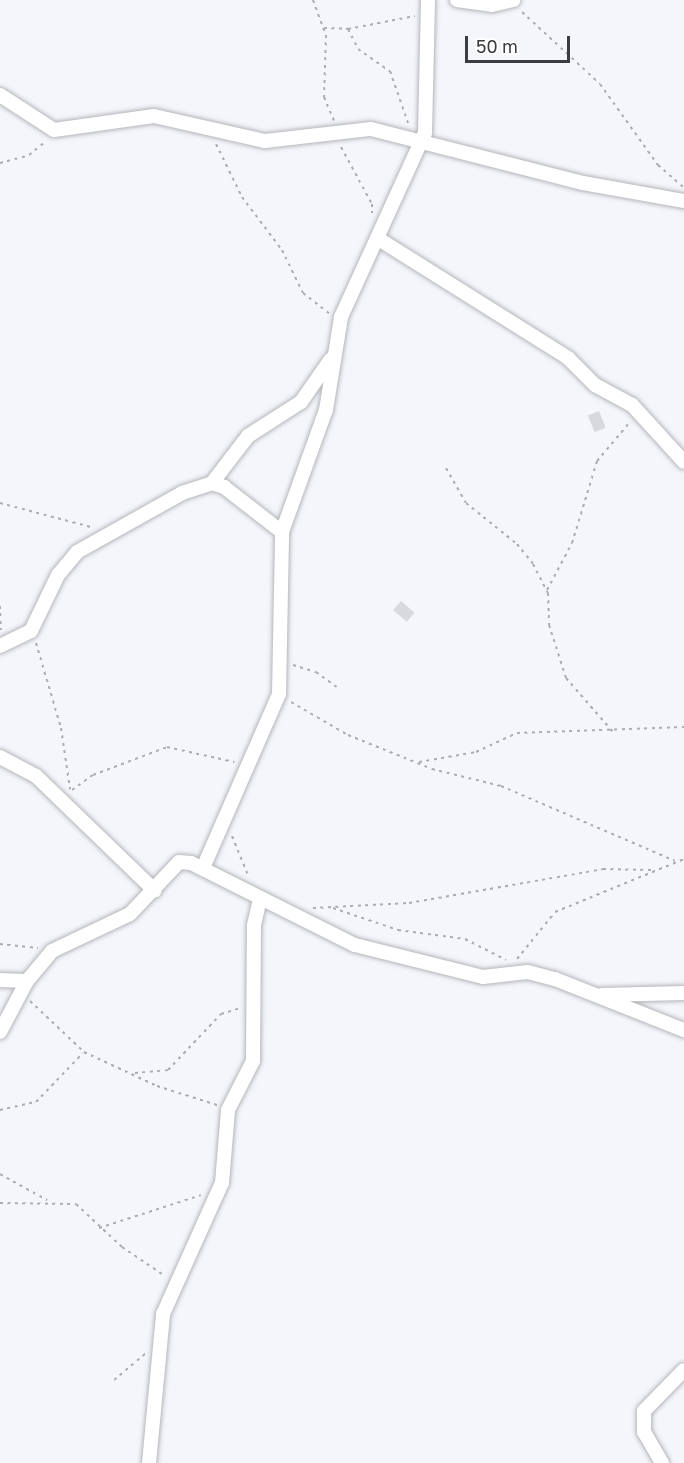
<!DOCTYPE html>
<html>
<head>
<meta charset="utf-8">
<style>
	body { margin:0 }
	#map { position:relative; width:684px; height:1463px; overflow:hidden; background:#f5f6fb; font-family:"Golos Text",sans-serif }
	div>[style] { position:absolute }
	.building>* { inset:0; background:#d7d9dd; transform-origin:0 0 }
	.path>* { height:2px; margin-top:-1px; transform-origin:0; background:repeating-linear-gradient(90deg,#acadb1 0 3px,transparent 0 7.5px) }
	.roads { filter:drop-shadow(0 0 2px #b4b6ba) drop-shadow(0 0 2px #b4b6ba) }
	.minor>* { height:14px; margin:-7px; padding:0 7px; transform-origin:7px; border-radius:7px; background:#fff }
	span { translate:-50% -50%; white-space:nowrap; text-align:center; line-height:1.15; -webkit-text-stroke:4.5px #fff; paint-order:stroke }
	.scale { position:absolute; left:465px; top:36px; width:105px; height:27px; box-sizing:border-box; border:3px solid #3c3d3f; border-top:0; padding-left:8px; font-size:18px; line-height:21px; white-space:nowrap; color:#3c3d3f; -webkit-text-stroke:4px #fff; paint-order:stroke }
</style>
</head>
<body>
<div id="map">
	<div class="building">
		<i style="left:599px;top:411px;width:18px;height:12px;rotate:68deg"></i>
		<i style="left:401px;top:601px;width:18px;height:12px;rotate:41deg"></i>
	</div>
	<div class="path">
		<i style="left:313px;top:0;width:37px;rotate:70deg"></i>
		<i style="left:326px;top:35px;width:62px;rotate:91.8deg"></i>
		<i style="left:324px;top:97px;width:26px;rotate:67deg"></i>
		<i style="left:522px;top:12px;width:106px;rotate:42.7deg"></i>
		<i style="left:600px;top:84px;width:100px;rotate:54.4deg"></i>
		<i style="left:658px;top:165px;width:33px;rotate:41deg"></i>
		<i style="left:324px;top:28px;width:24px;rotate:2deg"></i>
		<i style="left:348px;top:29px;width:68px;rotate:-11deg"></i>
		<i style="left:348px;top:29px;width:22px;rotate:63deg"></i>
		<i style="left:358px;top:49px;width:39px;rotate:35deg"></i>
		<i style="left:390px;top:71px;width:55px;rotate:70.9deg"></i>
		<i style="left:216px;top:144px;width:59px;rotate:63.9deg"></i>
		<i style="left:242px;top:197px;width:66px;rotate:53deg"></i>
		<i style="left:282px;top:250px;width:48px;rotate:64deg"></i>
		<i style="left:303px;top:293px;width:33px;rotate:38deg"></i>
		<i style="left:341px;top:147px;width:65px;rotate:61.5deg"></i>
		<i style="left:372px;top:204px;width:9px;rotate:90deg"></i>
		<i style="left:0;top:163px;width:30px;rotate:-15deg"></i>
		<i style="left:29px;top:155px;width:21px;rotate:-39deg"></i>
		<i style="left:446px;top:468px;width:40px;rotate:60.3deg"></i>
		<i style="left:466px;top:503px;width:65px;rotate:38.8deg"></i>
		<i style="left:517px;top:544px;width:26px;rotate:51deg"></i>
		<i style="left:533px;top:564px;width:33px;rotate:63deg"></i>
		<i style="left:548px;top:593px;width:32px;rotate:88deg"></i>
		<i style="left:549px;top:625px;width:56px;rotate:72.2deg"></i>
		<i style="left:566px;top:678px;width:73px;rotate:48.9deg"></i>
		<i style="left:0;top:503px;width:94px;rotate:14.8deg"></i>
		<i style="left:547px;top:590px;width:53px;rotate:-62deg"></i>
		<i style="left:572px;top:543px;width:86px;rotate:-73deg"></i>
		<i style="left:597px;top:461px;width:51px;rotate:-49.8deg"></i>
		<i style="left:0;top:606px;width:24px;rotate:88deg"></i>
		<i style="left:36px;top:643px;width:89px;rotate:73.6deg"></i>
		<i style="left:61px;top:728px;width:62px;rotate:81.6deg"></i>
		<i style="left:293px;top:665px;width:24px;rotate:17deg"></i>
		<i style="left:316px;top:672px;width:26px;rotate:36deg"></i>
		<i style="left:291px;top:702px;width:66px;rotate:30.1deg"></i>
		<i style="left:348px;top:735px;width:91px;rotate:22deg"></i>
		<i style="left:432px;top:769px;width:71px;rotate:13.8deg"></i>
		<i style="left:501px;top:786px;width:189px;rotate:23.3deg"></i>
		<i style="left:419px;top:762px;width:58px;rotate:-10deg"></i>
		<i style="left:476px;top:752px;width:45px;rotate:-24.9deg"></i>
		<i style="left:517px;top:733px;width:167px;rotate:-2.1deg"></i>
		<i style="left:72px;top:790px;width:26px;rotate:-36deg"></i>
		<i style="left:93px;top:775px;width:79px;rotate:-20.7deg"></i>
		<i style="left:167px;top:747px;width:69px;rotate:12.6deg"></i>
		<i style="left:232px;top:836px;width:42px;rotate:67.7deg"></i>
		<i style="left:313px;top:908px;width:96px;rotate:-3deg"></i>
		<i style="left:409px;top:903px;width:197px;rotate:-9.9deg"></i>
		<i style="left:603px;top:869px;width:48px;rotate:1.2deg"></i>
		<i style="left:333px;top:908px;width:69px;rotate:18.7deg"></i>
		<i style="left:398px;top:930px;width:68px;rotate:7.7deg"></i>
		<i style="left:465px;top:939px;width:46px;rotate:27.1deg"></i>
		<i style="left:0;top:944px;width:38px;rotate:6deg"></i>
		<i style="left:517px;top:959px;width:60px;rotate:-51deg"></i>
		<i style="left:555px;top:912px;width:139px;rotate:-22.3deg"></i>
		<i style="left:30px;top:1001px;width:74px;rotate:43.4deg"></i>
		<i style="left:84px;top:1052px;width:81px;rotate:25deg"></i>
		<i style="left:157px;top:1086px;width:63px;rotate:17.6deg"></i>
		<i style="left:135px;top:1073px;width:33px;rotate:-5deg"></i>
		<i style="left:168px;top:1070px;width:77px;rotate:-46.6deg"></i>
		<i style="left:221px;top:1014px;width:21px;rotate:-17deg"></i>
		<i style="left:0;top:1110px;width:37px;rotate:-13deg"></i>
		<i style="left:36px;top:1102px;width:68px;rotate:-46.2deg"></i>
		<i style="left:0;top:1174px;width:54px;rotate:29deg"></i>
		<i style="left:0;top:1203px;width:76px;rotate:0.8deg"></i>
		<i style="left:76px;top:1204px;width:63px;rotate:43.1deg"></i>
		<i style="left:122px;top:1247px;width:52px;rotate:34deg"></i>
		<i style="left:99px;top:1228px;width:107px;rotate:-17.9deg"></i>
		<i style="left:114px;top:1380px;width:42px;rotate:-40.2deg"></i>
	</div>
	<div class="roads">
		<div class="minor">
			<i style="left:457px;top:0;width:35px;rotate:8deg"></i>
			<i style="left:492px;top:5px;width:22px;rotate:-13deg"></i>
			<i style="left:0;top:95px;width:64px;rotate:32.9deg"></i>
			<i style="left:54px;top:130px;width:101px;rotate:-8deg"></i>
			<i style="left:154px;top:116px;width:114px;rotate:12.7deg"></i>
			<i style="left:265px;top:141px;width:107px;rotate:-6.5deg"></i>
			<i style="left:371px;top:129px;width:219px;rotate:14.3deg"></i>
			<i style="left:583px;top:183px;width:103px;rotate:10.1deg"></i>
			<i style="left:377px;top:238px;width:226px;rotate:32.1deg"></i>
			<i style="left:568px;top:358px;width:38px;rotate:45deg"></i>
			<i style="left:595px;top:385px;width:42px;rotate:28.4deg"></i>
			<i style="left:632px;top:405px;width:77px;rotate:47.6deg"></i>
			<i style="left:212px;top:483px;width:59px;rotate:-52.5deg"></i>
			<i style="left:248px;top:436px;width:63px;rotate:-32.7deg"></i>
			<i style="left:301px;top:402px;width:52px;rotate:-55.1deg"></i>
			<i style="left:0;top:646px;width:34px;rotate:-26deg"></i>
			<i style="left:31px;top:631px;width:62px;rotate:-64.3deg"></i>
			<i style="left:58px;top:575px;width:30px;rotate:-50deg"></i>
			<i style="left:77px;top:552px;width:120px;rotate:-29.3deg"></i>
			<i style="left:182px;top:493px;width:32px;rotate:-18deg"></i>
			<i style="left:212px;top:483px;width:13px;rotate:18deg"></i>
			<i style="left:224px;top:487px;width:73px;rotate:37.8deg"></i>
			<i style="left:0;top:757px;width:41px;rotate:27.8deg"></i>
			<i style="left:36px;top:776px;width:165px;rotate:44deg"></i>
			<i style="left:203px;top:868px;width:190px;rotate:-66.4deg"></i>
			<i style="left:279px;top:694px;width:162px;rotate:-88.9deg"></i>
			<i style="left:282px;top:532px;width:130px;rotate:-70.2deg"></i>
			<i style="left:326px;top:410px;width:94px;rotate:-80.8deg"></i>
			<i style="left:341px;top:317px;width:202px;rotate:-65.5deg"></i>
			<i style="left:425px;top:133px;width:133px;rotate:-88.7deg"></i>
			<i style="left:0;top:980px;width:27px;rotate:2deg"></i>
			<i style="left:27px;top:981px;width:39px;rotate:-50deg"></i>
			<i style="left:52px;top:951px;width:86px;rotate:-25.4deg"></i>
			<i style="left:130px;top:914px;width:71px;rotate:-46.7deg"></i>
			<i style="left:179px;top:862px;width:12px;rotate:5deg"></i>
			<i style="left:191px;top:863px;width:183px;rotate:26.6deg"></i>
			<i style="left:355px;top:945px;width:132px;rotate:14deg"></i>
			<i style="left:483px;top:977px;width:45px;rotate:-6.3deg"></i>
			<i style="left:528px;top:972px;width:28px;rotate:15deg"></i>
			<i style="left:555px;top:979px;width:139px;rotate:21.6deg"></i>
			<i style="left:602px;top:995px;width:82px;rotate:-1.4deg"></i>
			<i style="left:0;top:1032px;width:58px;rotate:-62.1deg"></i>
			<i style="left:149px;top:1463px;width:150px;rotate:-84.6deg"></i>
			<i style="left:163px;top:1314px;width:144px;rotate:-65.8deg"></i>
			<i style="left:222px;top:1183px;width:73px;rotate:-85.3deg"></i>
			<i style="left:228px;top:1110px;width:55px;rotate:-63deg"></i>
			<i style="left:253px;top:1061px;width:136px;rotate:-89.6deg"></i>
			<i style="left:254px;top:925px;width:27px;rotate:-77deg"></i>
			<i style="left:662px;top:1463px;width:36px;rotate:-120deg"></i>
			<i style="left:644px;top:1432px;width:21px;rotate:-90deg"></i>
			<i style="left:644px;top:1411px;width:57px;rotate:-45.7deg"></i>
		</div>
	</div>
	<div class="scale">50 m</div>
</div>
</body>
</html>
